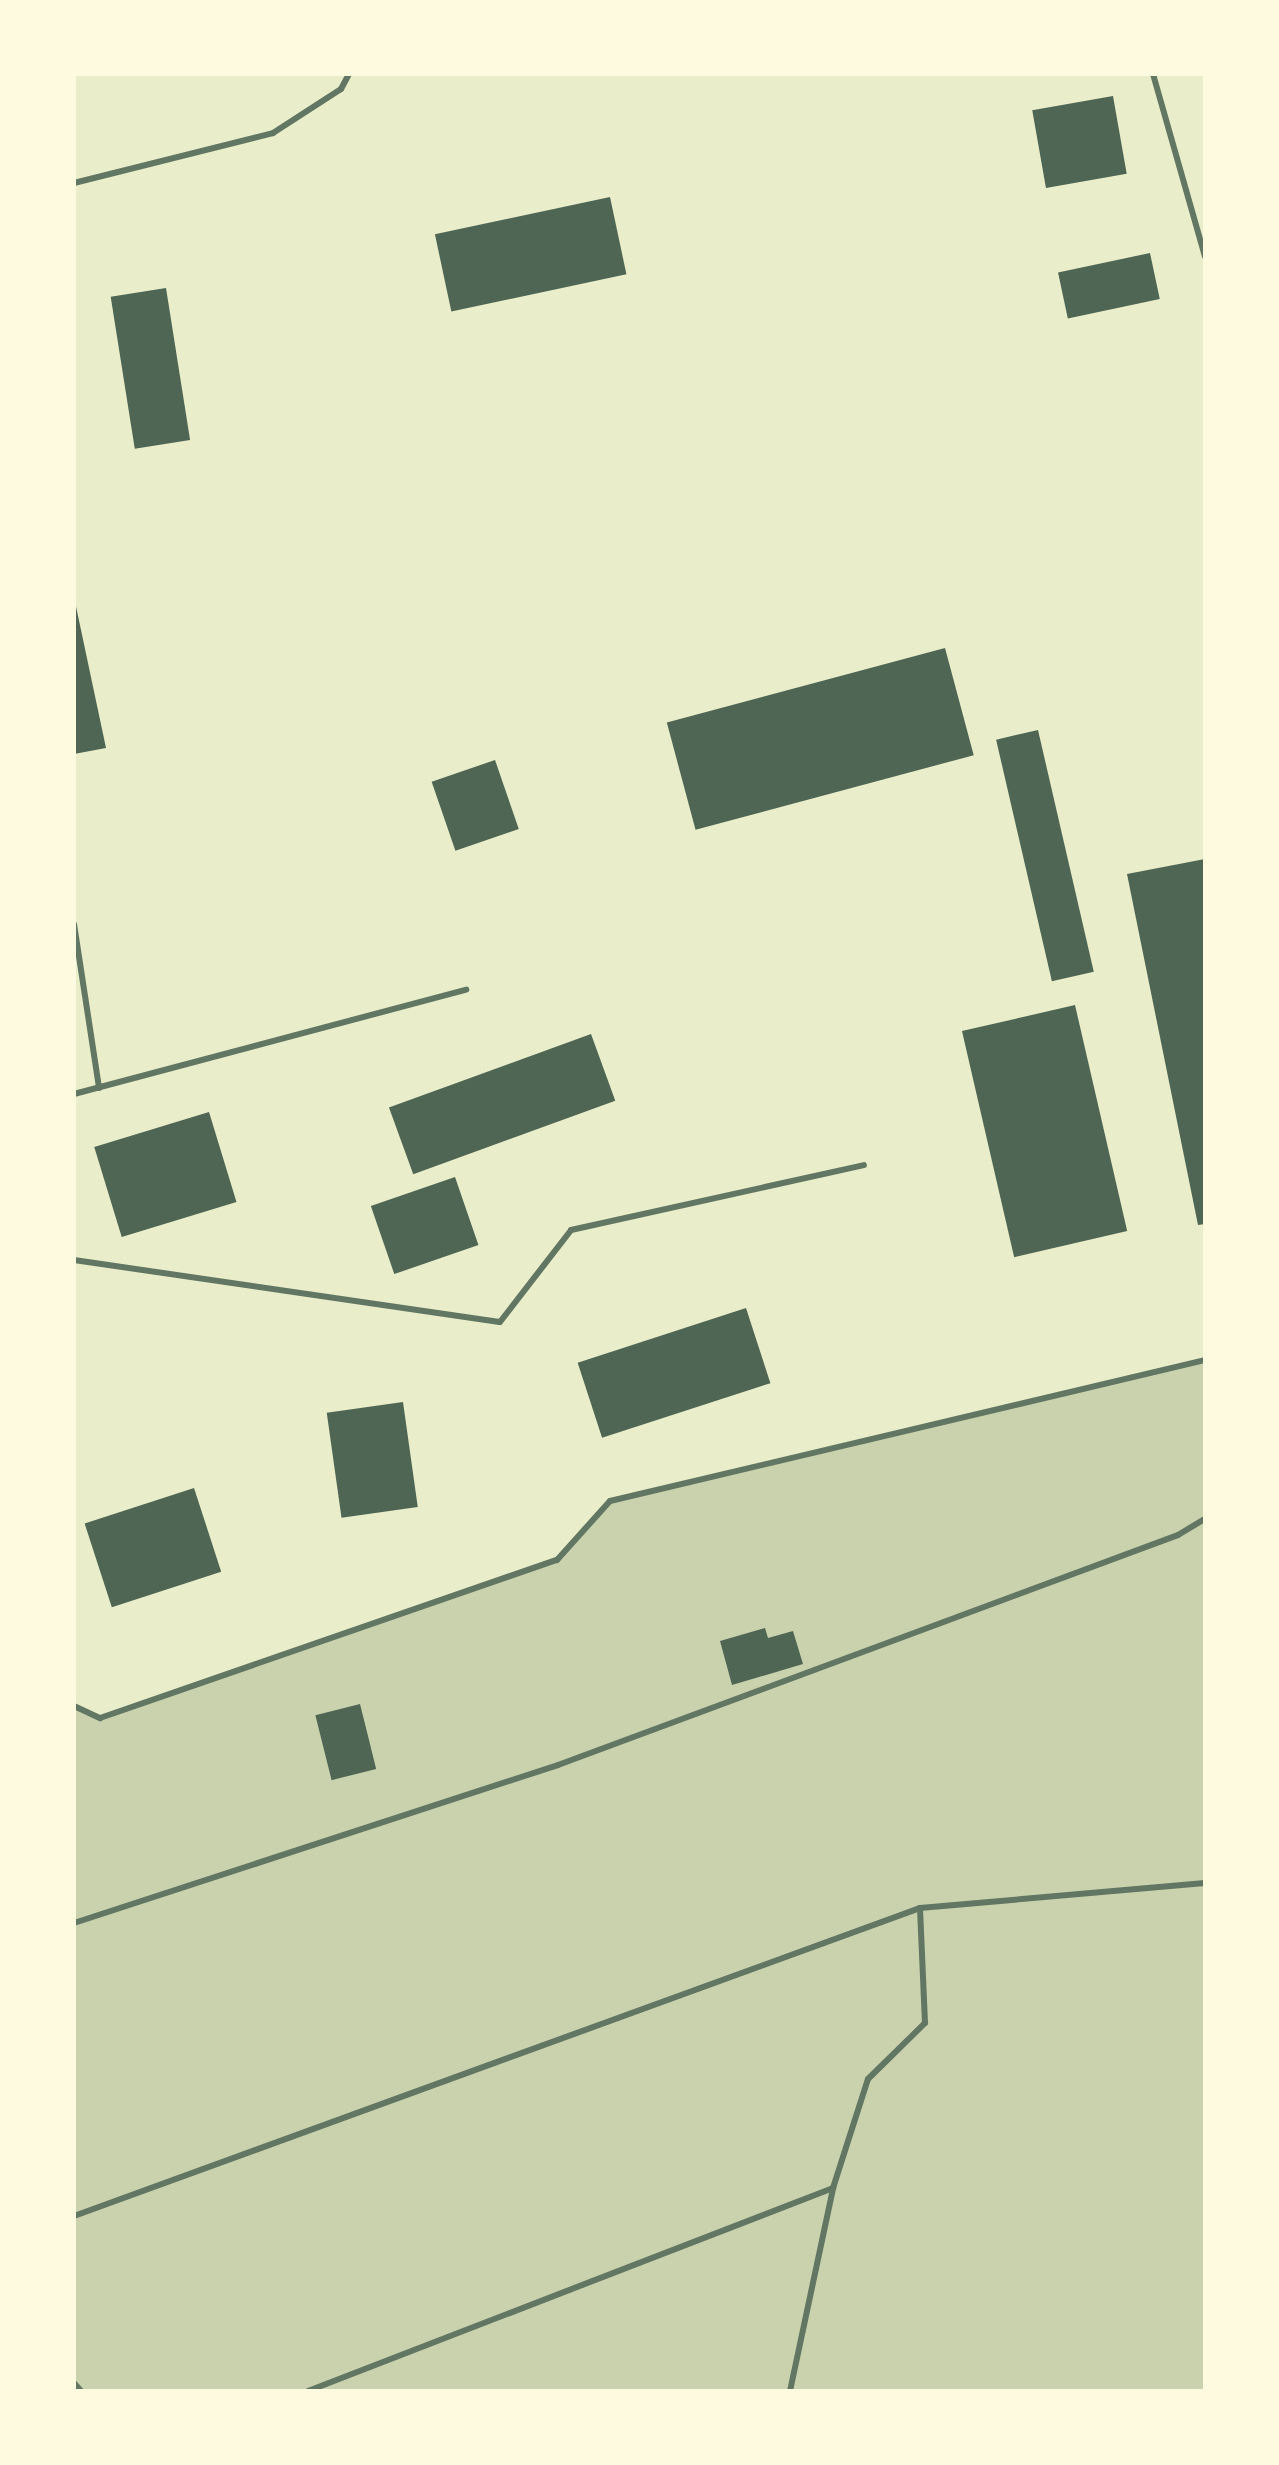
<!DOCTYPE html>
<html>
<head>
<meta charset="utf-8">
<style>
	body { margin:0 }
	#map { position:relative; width:1279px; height:2465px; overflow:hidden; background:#e9edc9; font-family:"Fira Sans",sans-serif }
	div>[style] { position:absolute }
	.green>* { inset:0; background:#cad2ad }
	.building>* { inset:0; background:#4f6655; transform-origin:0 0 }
	.service>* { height:6px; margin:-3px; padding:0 3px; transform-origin:3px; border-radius:3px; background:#617663 }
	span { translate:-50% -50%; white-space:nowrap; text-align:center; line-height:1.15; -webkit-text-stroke:8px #fefae0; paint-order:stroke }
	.frame { position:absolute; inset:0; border:76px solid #fefae0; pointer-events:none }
</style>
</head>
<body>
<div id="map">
	<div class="green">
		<i style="clip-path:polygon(1205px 1360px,1205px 2391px,81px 2391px,74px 2383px,74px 1706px,100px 1718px,557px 1560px,610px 1501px)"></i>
	</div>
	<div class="building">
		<i style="left:1113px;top:96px;width:79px;height:82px;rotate:80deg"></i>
		<i style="left:610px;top:197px;width:79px;height:179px;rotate:78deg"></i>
		<i style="left:1150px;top:253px;width:47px;height:94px;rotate:78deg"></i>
		<i style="left:166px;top:288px;width:154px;height:56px;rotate:81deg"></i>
		<i style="clip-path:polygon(74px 597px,106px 748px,74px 754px)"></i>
		<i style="left:945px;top:648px;width:111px;height:288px;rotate:75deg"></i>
		<i style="left:1038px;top:730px;width:248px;height:43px;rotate:77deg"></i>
		<i style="left:495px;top:760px;width:73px;height:67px;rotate:71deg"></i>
		<i style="clip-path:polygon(1205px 859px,1205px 1224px,1198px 1225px,1127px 874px)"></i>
		<i style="left:1075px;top:1005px;width:232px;height:116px;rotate:77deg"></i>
		<i style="left:591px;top:1034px;width:71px;height:215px;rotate:70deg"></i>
		<i style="left:209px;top:1112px;width:94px;height:120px;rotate:73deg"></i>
		<i style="left:455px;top:1177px;width:72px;height:89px;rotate:71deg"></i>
		<i style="left:746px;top:1308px;width:79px;height:177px;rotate:72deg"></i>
		<i style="left:403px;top:1402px;width:106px;height:77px;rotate:82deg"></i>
		<i style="left:194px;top:1488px;width:88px;height:115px;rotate:72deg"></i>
		<i style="clip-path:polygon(765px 1628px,768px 1638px,793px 1631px,803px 1664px,732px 1685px,720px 1641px)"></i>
		<i style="left:360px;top:1704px;width:67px;height:46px;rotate:76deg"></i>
	</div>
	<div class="service">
		<i style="left:1153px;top:74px;width:190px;rotate:74.1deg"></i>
		<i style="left:74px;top:183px;width:205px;rotate:-14.1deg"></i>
		<i style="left:273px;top:133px;width:81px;rotate:-32.9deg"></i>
		<i style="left:341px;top:89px;width:17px;rotate:-62deg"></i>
		<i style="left:74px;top:924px;width:166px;rotate:81.3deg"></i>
		<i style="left:74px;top:1094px;width:406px;rotate:-14.9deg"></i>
		<i style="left:74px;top:1260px;width:430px;rotate:8.3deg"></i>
		<i style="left:500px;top:1322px;width:116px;rotate:-52.3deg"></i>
		<i style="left:571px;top:1230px;width:300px;rotate:-12.5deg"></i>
		<i style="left:74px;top:1706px;width:29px;rotate:25deg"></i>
		<i style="left:100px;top:1718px;width:484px;rotate:-19.1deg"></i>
		<i style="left:557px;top:1560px;width:79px;rotate:-48.1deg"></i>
		<i style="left:610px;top:1501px;width:611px;rotate:-13.33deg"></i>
		<i style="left:74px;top:1923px;width:509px;rotate:-18.08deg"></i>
		<i style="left:558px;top:1765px;width:661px;rotate:-20.35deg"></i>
		<i style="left:1178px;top:1535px;width:31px;rotate:-31deg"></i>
		<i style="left:74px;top:2216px;width:900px;rotate:-20deg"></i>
		<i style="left:920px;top:1908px;width:286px;rotate:-5deg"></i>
		<i style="left:74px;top:2383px;width:11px;rotate:49deg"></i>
		<i style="left:308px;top:2391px;width:563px;rotate:-21.14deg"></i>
		<i style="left:790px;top:2391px;width:208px;rotate:-78deg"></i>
		<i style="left:833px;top:2188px;width:114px;rotate:-72.2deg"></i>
		<i style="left:868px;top:2079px;width:80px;rotate:-44.5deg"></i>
		<i style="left:925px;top:2023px;width:115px;rotate:-92.5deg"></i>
	</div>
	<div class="frame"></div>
</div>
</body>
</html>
